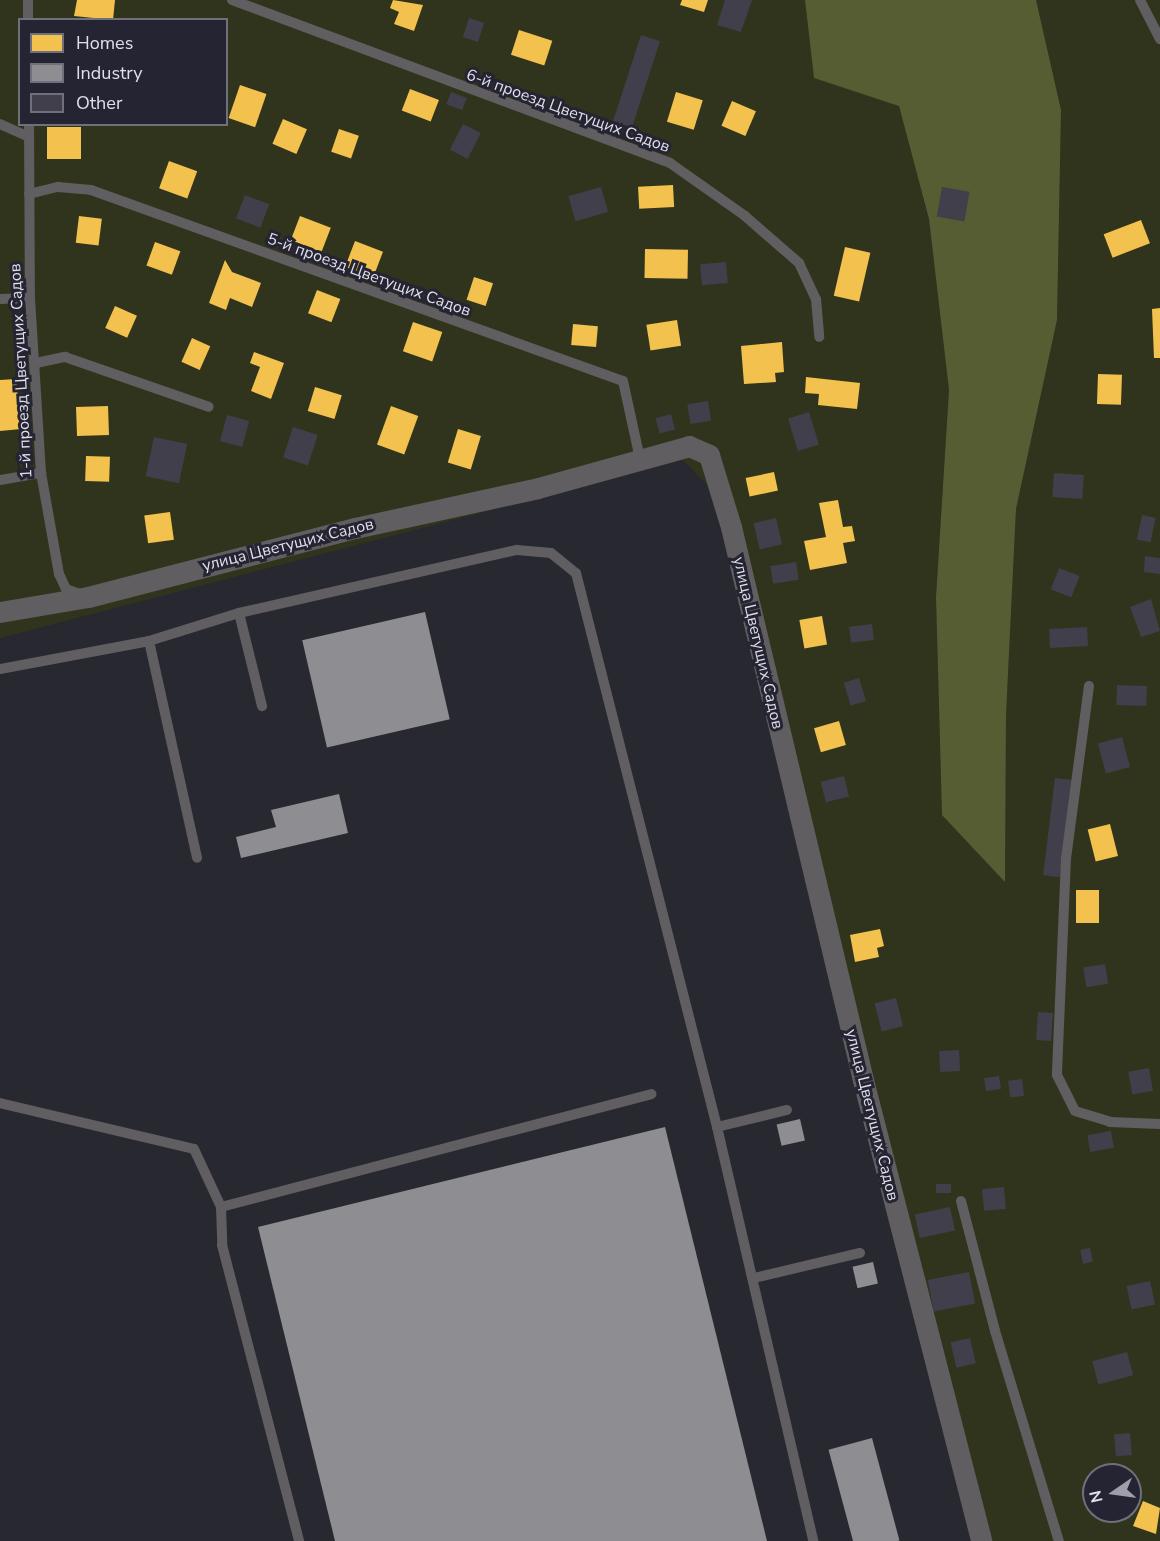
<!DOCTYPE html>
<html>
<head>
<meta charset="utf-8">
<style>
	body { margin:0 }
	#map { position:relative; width:1160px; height:1541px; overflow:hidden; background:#282830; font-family:"Nunito Sans",sans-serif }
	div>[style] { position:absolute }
	.green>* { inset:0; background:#31341c }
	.forest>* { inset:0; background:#565d33 }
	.homes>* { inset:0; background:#f2c14e; transform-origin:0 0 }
	.industry>* { inset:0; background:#8d8d92; transform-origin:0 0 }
	.building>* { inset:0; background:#403f4b; transform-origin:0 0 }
	.service>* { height:10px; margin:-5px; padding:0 5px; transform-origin:5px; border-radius:5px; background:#605e60 }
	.minor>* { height:21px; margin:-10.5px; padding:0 10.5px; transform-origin:10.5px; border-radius:10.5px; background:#605e60 }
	span { translate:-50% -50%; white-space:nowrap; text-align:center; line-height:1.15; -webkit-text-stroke:6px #252433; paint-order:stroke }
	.street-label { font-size:16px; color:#e0dfea }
	.legend { position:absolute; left:18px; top:18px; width:210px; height:108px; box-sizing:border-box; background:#252433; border:2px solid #706f7c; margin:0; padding:8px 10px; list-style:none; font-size:18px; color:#e0dfea }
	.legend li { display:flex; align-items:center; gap:12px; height:30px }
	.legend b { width:30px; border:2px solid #706f7c }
	.north { position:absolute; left:1082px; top:1463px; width:60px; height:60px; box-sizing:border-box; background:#252433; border:2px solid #706f7c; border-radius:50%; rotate:257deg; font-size:16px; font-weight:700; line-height:24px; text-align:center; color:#e0dfea }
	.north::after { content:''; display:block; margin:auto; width:21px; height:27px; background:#a09fa9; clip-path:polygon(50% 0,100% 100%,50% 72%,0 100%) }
</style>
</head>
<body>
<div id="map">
	<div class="green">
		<i style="clip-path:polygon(evenodd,0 0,805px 0,814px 78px,899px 105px,929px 219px,949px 390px,936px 597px,942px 814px,1005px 881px,1006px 715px,1016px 509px,1057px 320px,1061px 111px,1036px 0,1160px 0,1160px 1541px,977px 1541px,721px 499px,683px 460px,0 638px,0 0,20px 20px,226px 20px,226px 124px,20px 124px,20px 20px,0 0,1094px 1475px,1130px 1475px,1130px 1511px,1094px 1511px,1094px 1475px)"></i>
	</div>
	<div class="forest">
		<i style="clip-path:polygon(805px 0,1036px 0,1061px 110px,1057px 320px,1016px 509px,1006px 715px,1005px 882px,942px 815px,936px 597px,949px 390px,929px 219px,899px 106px,814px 78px)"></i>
	</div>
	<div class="homes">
		<i style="clip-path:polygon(77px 0,115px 0,113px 20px,74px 16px)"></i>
		<i style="clip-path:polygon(393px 0,423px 5px,414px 31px,394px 24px,399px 12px,390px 8px)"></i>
		<i style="clip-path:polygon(682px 0,708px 0,704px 12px,680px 5px)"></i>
		<i style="left:519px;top:30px;width:35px;height:26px;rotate:18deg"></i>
		<i style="left:240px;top:85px;width:28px;height:35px;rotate:19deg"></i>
		<i style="left:410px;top:89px;width:31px;height:23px;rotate:21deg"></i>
		<i style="left:676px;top:92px;width:28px;height:31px;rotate:17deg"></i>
		<i style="left:732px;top:101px;width:26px;height:27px;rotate:23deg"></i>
		<i style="left:283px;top:119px;width:26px;height:27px;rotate:23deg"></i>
		<i style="left:47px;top:127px;width:34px;height:32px"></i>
		<i style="left:339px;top:129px;width:21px;height:24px;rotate:19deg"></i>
		<i style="left:169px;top:161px;width:30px;height:29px;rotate:20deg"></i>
		<i style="left:673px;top:185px;width:22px;height:35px;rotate:87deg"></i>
		<i style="left:79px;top:216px;width:23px;height:27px;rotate:7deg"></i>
		<i style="left:300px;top:216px;width:33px;height:26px;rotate:21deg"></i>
		<i style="left:1141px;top:220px;width:25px;height:40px;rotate:69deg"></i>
		<i style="left:355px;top:241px;width:30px;height:28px;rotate:21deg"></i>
		<i style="left:155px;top:242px;width:27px;height:25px;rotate:20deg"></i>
		<i style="left:845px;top:247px;width:26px;height:50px;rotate:13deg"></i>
		<i style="left:645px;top:249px;width:43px;height:29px;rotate:1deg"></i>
		<i style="clip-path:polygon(225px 260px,232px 272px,261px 283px,252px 307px,230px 298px,226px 310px,209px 303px)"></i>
		<i style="left:474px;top:277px;width:20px;height:24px;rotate:18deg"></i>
		<i style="left:317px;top:290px;width:25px;height:25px;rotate:21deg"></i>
		<i style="left:115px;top:306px;width:24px;height:24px;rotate:24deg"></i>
		<i style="clip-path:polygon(1160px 308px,1160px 358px,1154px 358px,1152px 309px)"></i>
		<i style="left:677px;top:320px;width:26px;height:31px;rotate:81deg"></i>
		<i style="left:413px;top:322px;width:31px;height:31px;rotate:19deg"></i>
		<i style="left:573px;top:324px;width:25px;height:21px;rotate:5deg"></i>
		<i style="left:192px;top:338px;width:20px;height:26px;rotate:24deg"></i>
		<i style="clip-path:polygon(782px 342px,784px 372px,775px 373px,776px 382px,744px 384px,741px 346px)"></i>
		<i style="clip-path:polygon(254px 352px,284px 363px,271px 399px,251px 391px,260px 367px,250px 363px)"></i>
		<i style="left:1098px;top:374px;width:24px;height:30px;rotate:2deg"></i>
		<i style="clip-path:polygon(806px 377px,860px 383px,857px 409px,818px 405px,819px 394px,805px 393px)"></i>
		<i style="clip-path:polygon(16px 379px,21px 429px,0 431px,0 380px)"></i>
		<i style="left:315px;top:387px;width:28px;height:25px;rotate:17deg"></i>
		<i style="left:108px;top:406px;width:29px;height:32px;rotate:88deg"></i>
		<i style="left:391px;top:406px;width:29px;height:41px;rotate:20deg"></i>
		<i style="left:458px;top:429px;width:24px;height:35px;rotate:17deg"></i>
		<i style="left:86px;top:456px;width:24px;height:25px;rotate:2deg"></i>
		<i style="left:774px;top:472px;width:19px;height:29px;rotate:78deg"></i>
		<i style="clip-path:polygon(838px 500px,843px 527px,852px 526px,855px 541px,843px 543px,847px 563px,810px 570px,804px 541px,826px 537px,819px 503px)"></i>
		<i style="left:170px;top:512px;width:28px;height:26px;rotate:82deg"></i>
		<i style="left:822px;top:616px;width:29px;height:23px;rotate:80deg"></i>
		<i style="left:839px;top:721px;width:25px;height:26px;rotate:74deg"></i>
		<i style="left:1110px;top:824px;width:33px;height:23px;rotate:76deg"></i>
		<i style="left:1076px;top:890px;width:23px;height:33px"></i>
		<i style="clip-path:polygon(880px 929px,884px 946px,877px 948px,879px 957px,855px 962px,850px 935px)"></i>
		<i style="clip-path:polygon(1143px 1501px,1160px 1508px,1156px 1534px,1133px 1526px)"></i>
	</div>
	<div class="industry">
		<i style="left:425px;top:612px;width:110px;height:126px;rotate:77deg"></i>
		<i style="clip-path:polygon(339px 794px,348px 833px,241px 858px,236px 837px,276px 827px,271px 810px)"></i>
		<i style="left:800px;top:1119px;width:22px;height:24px;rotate:77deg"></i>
		<i style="clip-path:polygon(665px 1127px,767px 1541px,335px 1541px,258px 1227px)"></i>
		<i style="left:873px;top:1262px;width:22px;height:21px;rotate:77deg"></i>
		<i style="left:872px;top:1438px;width:106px;height:45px;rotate:75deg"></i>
	</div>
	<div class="building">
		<i style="clip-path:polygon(725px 0,752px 0,741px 32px,717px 25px)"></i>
		<i style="left:469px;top:18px;width:16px;height:20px;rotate:18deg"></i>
		<i style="left:641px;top:35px;width:20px;height:96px;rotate:18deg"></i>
		<i style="left:451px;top:92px;width:17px;height:13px;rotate:21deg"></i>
		<i style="left:463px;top:124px;width:20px;height:29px;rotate:27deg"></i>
		<i style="left:601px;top:187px;width:26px;height:34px;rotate:74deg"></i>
		<i style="left:942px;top:187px;width:28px;height:30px;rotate:10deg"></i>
		<i style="left:245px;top:195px;width:26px;height:25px;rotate:21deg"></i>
		<i style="left:726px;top:262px;width:21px;height:26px;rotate:85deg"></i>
		<i style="left:708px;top:401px;width:20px;height:21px;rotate:81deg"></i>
		<i style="left:809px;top:412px;width:34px;height:22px;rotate:73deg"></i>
		<i style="left:671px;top:414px;width:16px;height:16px;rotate:75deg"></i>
		<i style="left:227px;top:415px;width:23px;height:27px;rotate:15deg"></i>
		<i style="left:293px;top:427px;width:26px;height:32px;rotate:18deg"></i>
		<i style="left:154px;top:437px;width:34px;height:40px;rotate:12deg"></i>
		<i style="left:1054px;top:473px;width:30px;height:24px;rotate:4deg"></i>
		<i style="left:1142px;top:515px;width:14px;height:25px;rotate:12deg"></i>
		<i style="left:776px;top:518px;width:27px;height:23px;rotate:77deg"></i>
		<i style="clip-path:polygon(1145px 556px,1160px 558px,1160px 574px,1144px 572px)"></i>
		<i style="left:796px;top:562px;width:18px;height:26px;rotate:81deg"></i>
		<i style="left:1059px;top:568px;width:22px;height:23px;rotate:21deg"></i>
		<i style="clip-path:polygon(1151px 599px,1160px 631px,1141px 637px,1130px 607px)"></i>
		<i style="left:872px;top:624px;width:16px;height:23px;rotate:83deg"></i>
		<i style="left:1087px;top:627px;width:19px;height:38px;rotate:87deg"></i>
		<i style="left:859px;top:678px;width:24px;height:16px;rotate:73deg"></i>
		<i style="left:1117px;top:685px;width:30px;height:20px;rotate:2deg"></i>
		<i style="left:1122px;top:737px;width:31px;height:25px;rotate:75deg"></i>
		<i style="left:844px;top:776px;width:21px;height:24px;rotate:76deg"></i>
		<i style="left:1055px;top:778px;width:17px;height:98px;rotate:7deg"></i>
		<i style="left:1105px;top:964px;width:20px;height:22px;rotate:81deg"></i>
		<i style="left:896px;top:998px;width:29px;height:22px;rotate:76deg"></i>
		<i style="left:1038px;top:1012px;width:15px;height:28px;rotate:4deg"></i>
		<i style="left:959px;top:1050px;width:21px;height:20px;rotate:87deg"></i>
		<i style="left:1149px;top:1068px;width:23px;height:21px;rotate:80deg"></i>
		<i style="left:999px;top:1076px;width:13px;height:15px;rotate:81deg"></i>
		<i style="left:1022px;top:1079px;width:17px;height:14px;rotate:83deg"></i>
		<i style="left:1111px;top:1131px;width:17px;height:24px;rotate:80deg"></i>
		<i style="left:936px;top:1184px;width:15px;height:9px"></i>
		<i style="left:1004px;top:1187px;width:22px;height:22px;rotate:85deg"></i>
		<i style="left:950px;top:1207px;width:24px;height:36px;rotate:78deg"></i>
		<i style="left:1090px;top:1248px;width:14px;height:10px;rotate:78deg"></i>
		<i style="left:969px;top:1272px;width:32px;height:42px;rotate:79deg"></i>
		<i style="left:1150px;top:1281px;width:24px;height:24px;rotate:78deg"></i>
		<i style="left:970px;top:1338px;width:26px;height:20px;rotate:77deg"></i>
		<i style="left:1127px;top:1352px;width:24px;height:36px;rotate:75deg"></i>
		<i style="left:1130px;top:1433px;width:22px;height:16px;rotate:85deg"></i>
	</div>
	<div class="service">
		<i style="left:28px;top:0;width:20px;rotate:90deg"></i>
		<i style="left:232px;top:0;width:467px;rotate:20.4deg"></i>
		<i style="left:670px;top:163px;width:92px;rotate:35.2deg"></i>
		<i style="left:745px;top:216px;width:72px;rotate:41deg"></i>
		<i style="left:799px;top:263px;width:40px;rotate:65deg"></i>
		<i style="left:816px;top:299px;width:38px;rotate:85deg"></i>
		<i style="left:1140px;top:0;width:44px;rotate:62.9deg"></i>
		<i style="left:0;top:124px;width:32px;rotate:24deg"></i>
		<i style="left:29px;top:124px;width:174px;rotate:89.7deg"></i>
		<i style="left:30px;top:298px;width:175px;rotate:86.4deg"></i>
		<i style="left:41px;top:473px;width:103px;rotate:79.9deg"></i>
		<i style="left:59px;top:574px;width:17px;rotate:65deg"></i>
		<i style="left:66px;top:589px;width:15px;rotate:20deg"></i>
		<i style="left:29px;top:194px;width:30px;rotate:-14deg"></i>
		<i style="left:58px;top:187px;width:33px;rotate:5deg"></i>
		<i style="left:91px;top:190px;width:565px;rotate:19.75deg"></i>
		<i style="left:623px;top:381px;width:80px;rotate:77.7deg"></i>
		<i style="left:0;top:299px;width:30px;rotate:-2deg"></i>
		<i style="left:36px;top:363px;width:30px;rotate:-12deg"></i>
		<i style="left:65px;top:357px;width:152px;rotate:19.1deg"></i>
		<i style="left:0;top:480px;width:42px;rotate:-9.7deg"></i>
		<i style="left:239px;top:613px;width:96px;rotate:76.1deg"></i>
		<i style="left:149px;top:641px;width:222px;rotate:77.5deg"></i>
		<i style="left:0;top:669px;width:152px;rotate:-10.6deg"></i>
		<i style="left:149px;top:641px;width:94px;rotate:-17.3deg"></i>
		<i style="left:239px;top:613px;width:285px;rotate:-12.8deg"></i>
		<i style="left:517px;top:550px;width:34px;rotate:5deg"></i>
		<i style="left:551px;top:553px;width:32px;rotate:39deg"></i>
		<i style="left:576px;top:573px;width:572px;rotate:75.72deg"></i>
		<i style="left:717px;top:1127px;width:425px;rotate:76.9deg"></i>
		<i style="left:1089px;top:686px;width:174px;rotate:97.6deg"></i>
		<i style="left:1066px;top:858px;width:217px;rotate:92.4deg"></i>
		<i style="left:1057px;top:1075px;width:40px;rotate:63.4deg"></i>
		<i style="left:1075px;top:1111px;width:37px;rotate:17deg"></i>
		<i style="left:1110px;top:1122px;width:50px;rotate:2.3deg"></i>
		<i style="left:0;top:1103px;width:199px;rotate:13.3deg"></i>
		<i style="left:194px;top:1149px;width:64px;rotate:65deg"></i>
		<i style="left:221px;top:1207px;width:38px;rotate:88deg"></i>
		<i style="left:222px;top:1245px;width:306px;rotate:75.4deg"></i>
		<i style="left:717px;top:1127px;width:72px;rotate:-13.7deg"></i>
		<i style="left:961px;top:1201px;width:134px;rotate:75.3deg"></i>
		<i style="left:995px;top:1331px;width:220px;rotate:73.1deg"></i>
		<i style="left:221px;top:1207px;width:445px;rotate:-14.7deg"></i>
		<i style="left:754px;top:1278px;width:109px;rotate:-13.3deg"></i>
	</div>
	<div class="minor">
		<i style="left:0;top:612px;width:89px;rotate:-9.7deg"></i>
		<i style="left:88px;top:597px;width:276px;rotate:-14.5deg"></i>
		<i style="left:355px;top:528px;width:187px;rotate:-12.3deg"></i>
		<i style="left:538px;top:488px;width:157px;rotate:-15.5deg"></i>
		<i style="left:689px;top:446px;width:22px;rotate:24deg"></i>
		<i style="left:709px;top:455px;width:75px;rotate:73deg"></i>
		<i style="left:731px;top:527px;width:569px;rotate:76.57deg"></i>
		<i style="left:863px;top:1080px;width:476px;rotate:75.6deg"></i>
	</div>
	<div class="street-label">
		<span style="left:568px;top:111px;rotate:20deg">6-й проезд Цветущих Садов</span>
		<span style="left:369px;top:275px;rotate:20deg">5-й проезд Цветущих Садов</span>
		<span style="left:21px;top:371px;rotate:-93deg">1-й проезд Цветущих Садов</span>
		<span style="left:288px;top:545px;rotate:-14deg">улица Цветущих Садов</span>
		<span style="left:758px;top:643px;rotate:77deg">улица Цветущих Садов</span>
		<span style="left:872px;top:1115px;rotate:76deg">улица Цветущих Садов</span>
	</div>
	<ul class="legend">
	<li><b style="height:16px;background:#f2c14e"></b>Homes</li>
	<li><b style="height:16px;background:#8d8d92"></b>Industry</li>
	<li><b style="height:16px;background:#403f4b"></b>Other</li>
	</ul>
	<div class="north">N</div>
</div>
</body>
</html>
